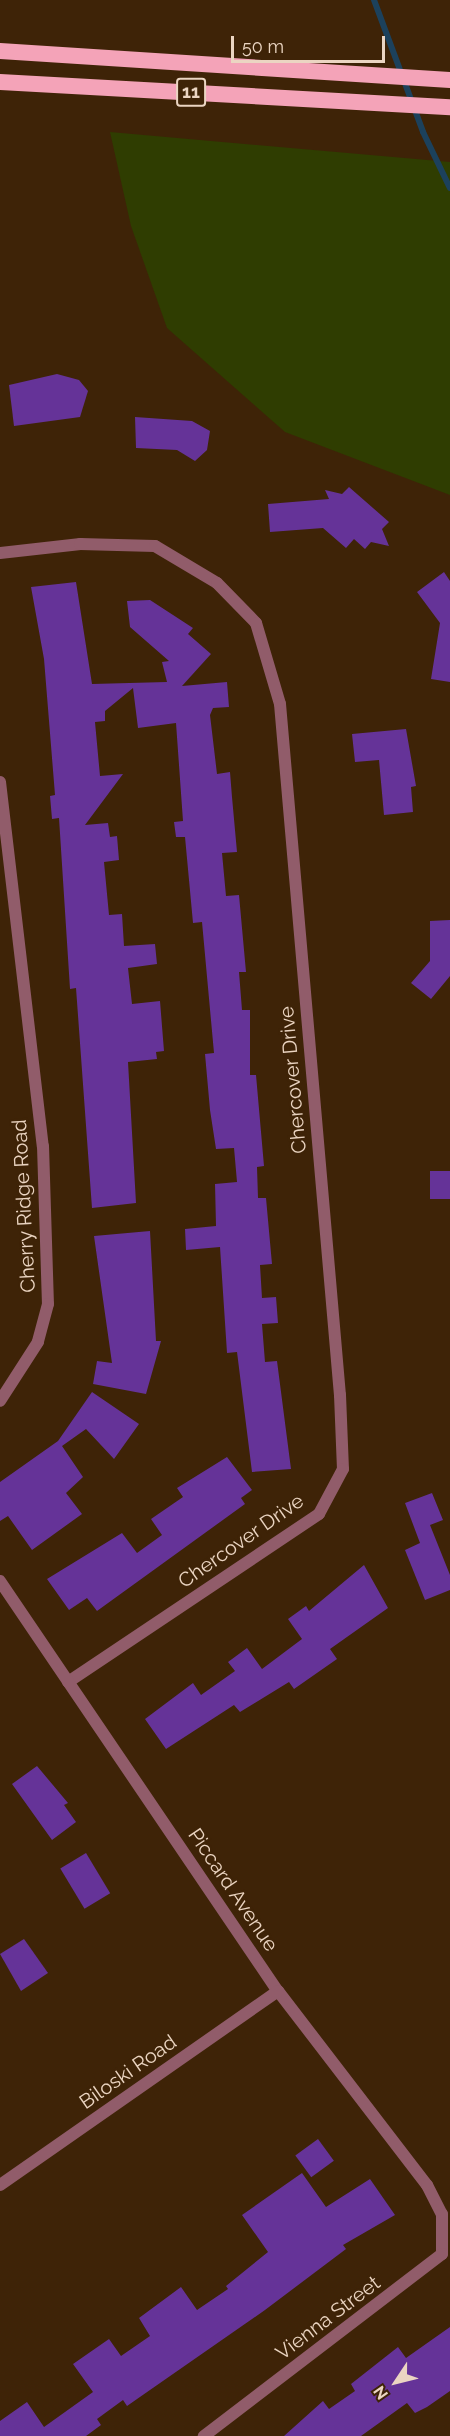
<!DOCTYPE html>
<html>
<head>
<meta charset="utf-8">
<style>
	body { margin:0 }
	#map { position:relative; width:450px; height:2436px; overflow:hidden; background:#3e2307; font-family:Raleway,sans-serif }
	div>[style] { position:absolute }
	.green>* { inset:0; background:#2f3d01 }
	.stream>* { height:6px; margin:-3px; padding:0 3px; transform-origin:3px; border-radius:3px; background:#1c415c }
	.building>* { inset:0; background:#653398; transform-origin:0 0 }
	.minor>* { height:12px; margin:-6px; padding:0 6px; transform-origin:6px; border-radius:6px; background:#915c6a }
	.trunk>* { height:16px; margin:-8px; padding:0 8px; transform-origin:8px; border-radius:8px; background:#f4a3b8 }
	span { translate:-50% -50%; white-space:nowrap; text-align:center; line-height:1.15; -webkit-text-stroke:4.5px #3e2307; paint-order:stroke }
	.shield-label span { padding:2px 4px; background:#3e2307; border:2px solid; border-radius:4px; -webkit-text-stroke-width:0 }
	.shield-label { font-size:18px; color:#ebd5c2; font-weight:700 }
	.street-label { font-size:20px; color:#ebd5c2 }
	.north { position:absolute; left:366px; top:2352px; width:60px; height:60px; -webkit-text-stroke:4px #3e2307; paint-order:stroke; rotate:235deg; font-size:16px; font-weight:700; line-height:24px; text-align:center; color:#ebd5c2 }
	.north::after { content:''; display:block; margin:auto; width:21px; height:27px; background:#ebd5c2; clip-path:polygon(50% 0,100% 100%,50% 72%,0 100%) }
	.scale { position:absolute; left:231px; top:36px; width:154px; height:27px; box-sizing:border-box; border:3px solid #ebd5c2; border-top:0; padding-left:8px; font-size:18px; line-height:21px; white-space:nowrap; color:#ebd5c2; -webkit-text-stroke:4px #3e2307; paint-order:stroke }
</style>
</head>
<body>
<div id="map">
	<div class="green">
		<i style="clip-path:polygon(110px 132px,450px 162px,450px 495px,285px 432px,167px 328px,131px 226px)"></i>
	</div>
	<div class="stream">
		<i style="left:374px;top:0;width:141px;rotate:69.6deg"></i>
		<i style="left:423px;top:132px;width:62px;rotate:64.3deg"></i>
	</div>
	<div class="building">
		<i style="clip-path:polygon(57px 374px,79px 380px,88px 391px,80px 417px,14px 426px,9px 385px)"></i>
		<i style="clip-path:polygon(135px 417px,192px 421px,210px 431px,207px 450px,195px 461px,177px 450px,136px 448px)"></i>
		<i style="clip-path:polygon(349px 487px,389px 522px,382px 529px,389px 546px,371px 542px,365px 549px,354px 539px,346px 548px,323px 528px,270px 532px,268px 504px,329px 499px,325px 490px,342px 494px)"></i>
		<i style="clip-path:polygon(444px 572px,450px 581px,450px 682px,431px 679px,440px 623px,417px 592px)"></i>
		<i style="clip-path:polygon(76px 582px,92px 684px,167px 682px,162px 662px,169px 661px,130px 627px,127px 601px,150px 600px,193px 628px,188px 634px,211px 654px,182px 686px,227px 682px,229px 707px,213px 708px,210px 715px,217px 774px,230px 772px,232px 797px,237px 852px,222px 853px,226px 896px,239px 895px,246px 972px,239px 972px,242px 1010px,250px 1010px,250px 1075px,256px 1075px,264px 1166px,257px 1167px,258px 1198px,266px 1198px,272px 1264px,260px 1265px,262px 1298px,276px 1297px,278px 1323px,262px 1324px,265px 1362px,277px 1361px,291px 1469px,252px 1472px,237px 1352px,227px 1353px,220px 1247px,186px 1250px,185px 1229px,216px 1226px,215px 1184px,237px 1182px,234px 1148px,216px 1149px,210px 1110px,205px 1054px,214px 1053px,202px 922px,193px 923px,185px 837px,176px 837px,174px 822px,183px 821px,176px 723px,138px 728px,133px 688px,105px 711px,105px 721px,95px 722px,100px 776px,123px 774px,85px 825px,108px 823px,110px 837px,117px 836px,119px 860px,104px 862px,109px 915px,122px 914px,124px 946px,155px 944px,157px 964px,128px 968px,132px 1004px,160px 1001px,164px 1051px,156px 1052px,157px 1059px,128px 1062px,136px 1203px,92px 1208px,76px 988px,70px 989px,59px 818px,52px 819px,50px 796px,55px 795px,44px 659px,31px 587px)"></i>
		<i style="clip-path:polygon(406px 729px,416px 786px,411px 787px,413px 812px,384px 815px,379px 760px,355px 762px,352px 734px)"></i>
		<i style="clip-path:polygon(450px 920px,450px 976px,431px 999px,411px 983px,430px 961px,430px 921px)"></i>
		<i style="left:450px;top:1171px;width:28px;height:20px;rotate:90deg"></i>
		<i style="clip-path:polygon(150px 1231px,156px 1341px,161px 1341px,146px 1394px,93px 1384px,97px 1361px,112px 1363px,94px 1236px)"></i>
		<i style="clip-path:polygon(92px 1392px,139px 1424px,114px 1459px,86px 1429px,62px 1446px,83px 1477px,66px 1493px,82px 1514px,32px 1550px,8px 1516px,0 1521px,0 1482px,58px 1441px)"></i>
		<i style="clip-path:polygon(227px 1457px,252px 1490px,241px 1498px,245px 1504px,97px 1611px,87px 1598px,69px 1610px,47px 1579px,122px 1533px,137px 1553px,162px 1535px,151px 1519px,183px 1497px,177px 1488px)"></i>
		<i style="clip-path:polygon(432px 1493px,443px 1520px,430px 1525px,450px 1575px,450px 1590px,425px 1600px,405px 1550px,420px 1543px,405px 1503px)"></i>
		<i style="clip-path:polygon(364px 1565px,388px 1608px,330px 1649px,337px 1659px,294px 1689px,289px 1682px,240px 1712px,234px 1705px,166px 1749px,145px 1719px,193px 1683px,201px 1695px,235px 1671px,228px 1662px,247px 1648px,262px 1669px,302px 1639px,288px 1619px,306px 1606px,309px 1611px)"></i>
		<i style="clip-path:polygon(37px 1766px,68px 1803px,64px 1805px,76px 1822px,52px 1840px,12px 1784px)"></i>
		<i style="left:86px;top:1853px;width:47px;height:30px;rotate:59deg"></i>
		<i style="clip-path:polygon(24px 1939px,48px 1973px,21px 1991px,0 1954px)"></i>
		<i style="left:318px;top:2139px;width:27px;height:28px;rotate:54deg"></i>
		<i style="clip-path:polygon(302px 2173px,326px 2207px,370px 2179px,395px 2215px,343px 2245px,346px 2249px,265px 2310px,127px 2406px,123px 2400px,97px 2419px,101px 2425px,86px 2436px,0 2436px,0 2421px,27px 2402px,44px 2427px,93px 2392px,73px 2364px,109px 2339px,121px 2356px,150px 2336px,139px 2318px,181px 2287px,197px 2310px,228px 2289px,226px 2286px,268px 2252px,242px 2215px)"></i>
		<i style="clip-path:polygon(450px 2327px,450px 2391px,427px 2407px,415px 2413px,407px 2403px,361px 2436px,284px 2436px,323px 2401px,329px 2409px,355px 2391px,351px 2384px,398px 2347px,406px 2358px)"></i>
	</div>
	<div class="minor">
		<i style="left:0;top:553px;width:81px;rotate:-6.4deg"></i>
		<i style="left:80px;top:544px;width:75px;rotate:1.5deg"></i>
		<i style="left:155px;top:546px;width:72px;rotate:30.8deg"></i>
		<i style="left:217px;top:583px;width:56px;rotate:45.7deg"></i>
		<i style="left:256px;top:623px;width:84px;rotate:73.5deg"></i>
		<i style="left:280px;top:704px;width:694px;rotate:85.04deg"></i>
		<i style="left:340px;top:1395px;width:74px;rotate:87.7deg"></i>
		<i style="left:343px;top:1469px;width:51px;rotate:118.1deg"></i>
		<i style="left:319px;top:1514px;width:302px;rotate:146.2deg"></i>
		<i style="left:0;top:782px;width:367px;rotate:83.3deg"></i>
		<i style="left:43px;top:1146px;width:158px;rotate:88.2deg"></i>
		<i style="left:48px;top:1304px;width:39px;rotate:105deg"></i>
		<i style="left:38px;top:1342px;width:70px;rotate:122.8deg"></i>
		<i style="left:0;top:1581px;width:495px;rotate:55.9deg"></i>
		<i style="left:278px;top:1991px;width:245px;rotate:52.5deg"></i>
		<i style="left:427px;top:2185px;width:33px;rotate:63deg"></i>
		<i style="left:442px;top:2214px;width:40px;rotate:90deg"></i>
		<i style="left:442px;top:2254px;width:300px;rotate:142.6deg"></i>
		<i style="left:0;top:2185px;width:339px;rotate:-34.9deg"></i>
	</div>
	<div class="trunk">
		<i style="left:0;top:51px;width:451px;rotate:3.7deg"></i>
		<i style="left:0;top:82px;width:451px;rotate:3.2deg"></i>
	</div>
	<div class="shield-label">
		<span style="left:191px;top:92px">11</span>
	</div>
	<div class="street-label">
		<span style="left:293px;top:1080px;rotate:-95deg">Chercover Drive</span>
		<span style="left:24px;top:1206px;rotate:-93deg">Cherry Ridge Road</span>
		<span style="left:241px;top:1541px;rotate:-35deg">Chercover Drive</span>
		<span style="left:233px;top:1890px;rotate:56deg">Piccard Avenue</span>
		<span style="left:128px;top:2072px;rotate:-35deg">Biloski Road</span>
		<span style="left:328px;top:2318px;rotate:-37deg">Vienna Street</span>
	</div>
	<div class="north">N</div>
	<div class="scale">50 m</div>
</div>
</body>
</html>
